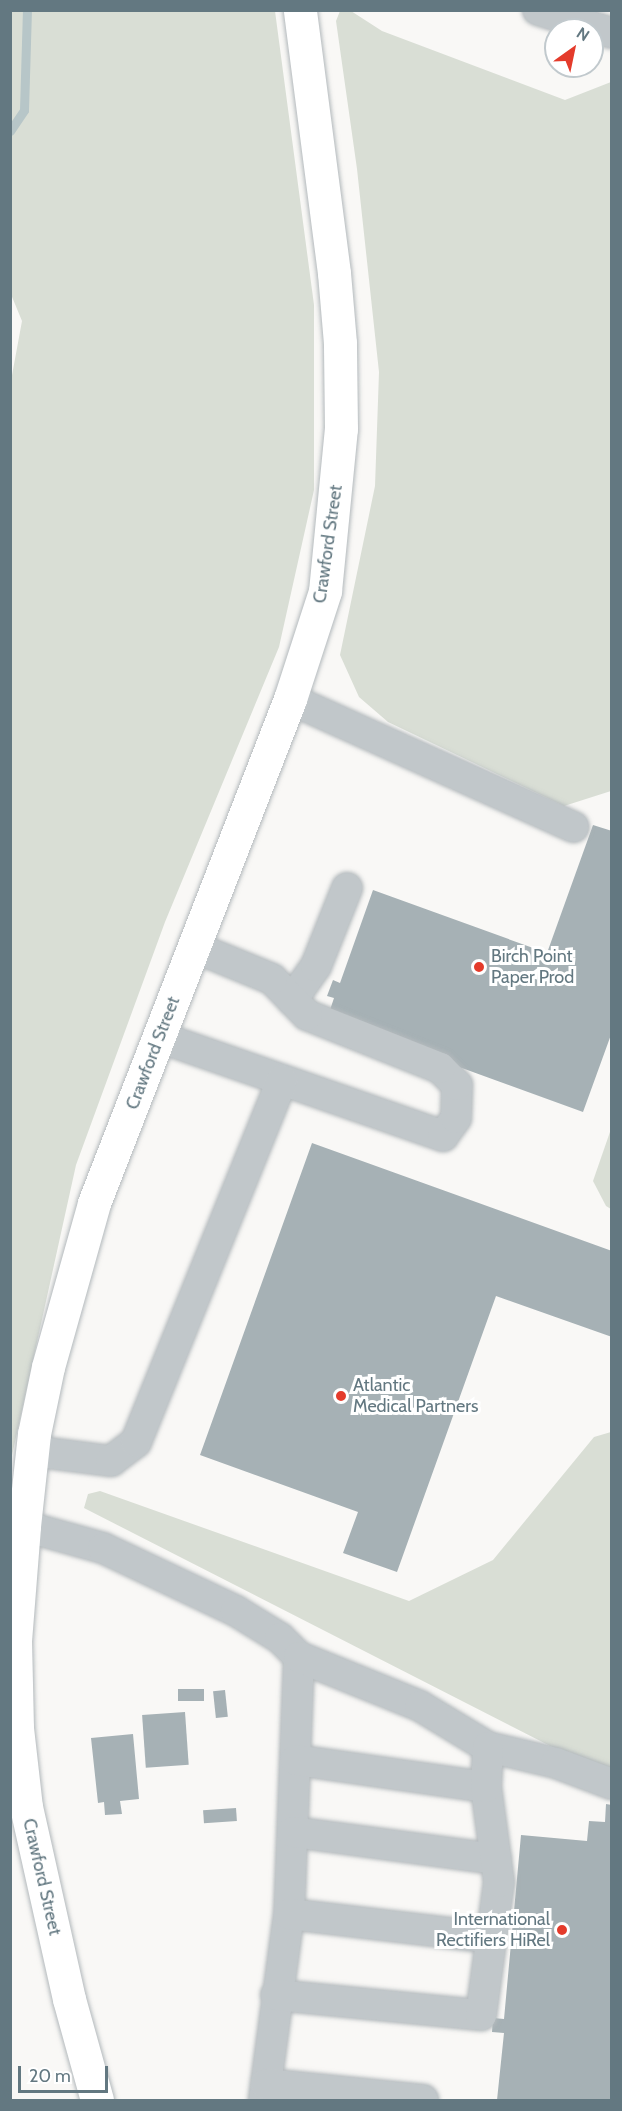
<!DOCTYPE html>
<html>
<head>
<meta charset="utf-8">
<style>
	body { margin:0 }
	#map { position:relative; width:622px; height:2111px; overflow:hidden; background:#f9f8f6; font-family:Cabin,sans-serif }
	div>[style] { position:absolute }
	.green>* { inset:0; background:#d9ded5 }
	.stream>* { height:9px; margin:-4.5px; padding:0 4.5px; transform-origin:4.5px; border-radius:4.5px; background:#b7c6c8 }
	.building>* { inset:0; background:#a6b1b5; transform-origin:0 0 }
	.roads { filter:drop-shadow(0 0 2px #b3b9bc) drop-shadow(0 0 2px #b3b9bc) }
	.minor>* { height:30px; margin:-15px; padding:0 15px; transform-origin:15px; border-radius:15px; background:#c1c7ca }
	.major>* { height:33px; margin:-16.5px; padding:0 16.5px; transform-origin:16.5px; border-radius:16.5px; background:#fff }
	.dots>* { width:16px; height:16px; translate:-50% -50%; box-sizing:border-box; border:3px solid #fff; border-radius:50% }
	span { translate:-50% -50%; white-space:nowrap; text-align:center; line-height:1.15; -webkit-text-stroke:6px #fff; paint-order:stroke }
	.street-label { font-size:18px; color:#637881 }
	.poi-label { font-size:18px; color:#637881 }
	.left { translate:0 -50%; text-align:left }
	.right { translate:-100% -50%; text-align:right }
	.frame { position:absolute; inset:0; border:12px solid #637881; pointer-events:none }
	.north { position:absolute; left:544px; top:18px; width:60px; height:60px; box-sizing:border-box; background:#fff; border:2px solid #c1c9cd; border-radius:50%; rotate:33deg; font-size:16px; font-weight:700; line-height:24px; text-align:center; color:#637881 }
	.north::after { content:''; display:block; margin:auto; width:21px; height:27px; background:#e43b2b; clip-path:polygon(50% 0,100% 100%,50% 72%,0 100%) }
	.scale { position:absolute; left:18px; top:2066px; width:90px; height:27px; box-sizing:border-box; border:3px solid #637881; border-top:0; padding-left:8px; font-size:18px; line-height:21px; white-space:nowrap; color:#637881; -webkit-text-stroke:4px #fff; paint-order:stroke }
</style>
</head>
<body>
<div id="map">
	<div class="green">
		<i style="clip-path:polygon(11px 10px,275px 11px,314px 305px,314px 490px,279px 647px,165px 922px,76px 1165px,11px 1460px,10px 386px,22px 321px,10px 292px)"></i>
		<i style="clip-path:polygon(340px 11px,351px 11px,382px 31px,565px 100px,611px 82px,611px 791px,564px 806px,388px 722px,359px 697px,340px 655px,375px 486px,379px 372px,357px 169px,336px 21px)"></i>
		<i style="clip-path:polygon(611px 1129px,611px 1209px,606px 1206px,593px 1181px)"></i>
		<i style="clip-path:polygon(611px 1432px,611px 1777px,84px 1508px,88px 1494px,100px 1491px,409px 1601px,493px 1560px,594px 1437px)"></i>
	</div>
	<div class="stream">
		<i style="left:10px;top:131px;width:25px;rotate:-56deg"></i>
		<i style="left:24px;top:110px;width:100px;rotate:-88.3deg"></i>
	</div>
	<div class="building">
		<i style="clip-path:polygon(593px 825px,612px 831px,612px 1032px,583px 1112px,327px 1019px,334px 998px,327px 996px,333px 980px,340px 983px,373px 890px,547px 953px)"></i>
		<i style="clip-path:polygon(312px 1143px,612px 1251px,612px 1337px,496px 1296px,397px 1572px,343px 1553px,358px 1512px,200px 1455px)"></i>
		<i style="left:204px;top:1689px;width:12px;height:26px;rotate:90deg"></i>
		<i style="left:225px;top:1690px;width:27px;height:12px;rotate:84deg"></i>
		<i style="left:185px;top:1712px;width:53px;height:43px;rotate:86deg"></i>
		<i style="clip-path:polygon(133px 1734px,139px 1799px,120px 1801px,122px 1814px,105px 1815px,104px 1802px,98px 1803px,91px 1738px)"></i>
		<i style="clip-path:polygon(606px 1804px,612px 1805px,612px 2100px,497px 2100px,504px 2033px,492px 2032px,493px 2018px,504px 2019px,521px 1835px,587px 1841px,589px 1821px,605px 1822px)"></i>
		<i style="left:236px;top:1808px;width:13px;height:33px;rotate:86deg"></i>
	</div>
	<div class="roads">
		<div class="minor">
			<i style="left:538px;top:10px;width:77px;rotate:17.3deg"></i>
			<i style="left:290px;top:699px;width:311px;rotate:24.3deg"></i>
			<i style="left:292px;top:1000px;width:42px;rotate:-54.8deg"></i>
			<i style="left:316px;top:966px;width:84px;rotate:-68.3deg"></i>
			<i style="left:159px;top:1037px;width:301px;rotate:19.2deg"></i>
			<i style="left:443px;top:1136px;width:22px;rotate:-54deg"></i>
			<i style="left:456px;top:1118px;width:33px;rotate:-88deg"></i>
			<i style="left:457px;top:1085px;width:24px;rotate:-135deg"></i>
			<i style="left:440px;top:1068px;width:143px;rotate:-158.3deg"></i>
			<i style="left:307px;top:1015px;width:50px;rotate:-134.2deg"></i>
			<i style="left:272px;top:979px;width:84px;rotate:-157.7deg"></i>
			<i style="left:32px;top:1451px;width:80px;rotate:7.2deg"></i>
			<i style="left:111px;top:1461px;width:31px;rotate:-37deg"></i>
			<i style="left:136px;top:1442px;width:390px;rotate:-68deg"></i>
			<i style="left:24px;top:1526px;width:82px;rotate:15.6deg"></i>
			<i style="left:103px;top:1548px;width:147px;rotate:25.3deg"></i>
			<i style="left:236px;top:1611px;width:52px;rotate:31.5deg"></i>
			<i style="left:280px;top:1638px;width:27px;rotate:45deg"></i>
			<i style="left:299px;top:1657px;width:257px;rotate:92.2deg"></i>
			<i style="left:289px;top:1914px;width:188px;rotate:97.7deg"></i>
			<i style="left:299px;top:1657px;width:131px;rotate:22deg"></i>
			<i style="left:420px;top:1706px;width:79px;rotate:31.1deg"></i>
			<i style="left:488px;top:1747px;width:70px;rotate:13.2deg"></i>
			<i style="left:556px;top:1763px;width:60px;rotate:20.6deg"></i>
			<i style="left:296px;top:1760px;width:192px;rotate:8.1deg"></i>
			<i style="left:293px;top:1832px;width:205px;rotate:7.6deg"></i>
			<i style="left:289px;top:1914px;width:204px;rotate:6.7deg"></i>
			<i style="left:276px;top:1995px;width:206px;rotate:5.6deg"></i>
			<i style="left:481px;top:2015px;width:134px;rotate:-82.3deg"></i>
			<i style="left:499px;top:1882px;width:96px;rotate:-97.8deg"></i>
			<i style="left:486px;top:1787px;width:40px;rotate:-87.1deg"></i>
			<i style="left:266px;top:2084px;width:158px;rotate:5.8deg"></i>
		</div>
		<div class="major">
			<i style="left:97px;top:2100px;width:105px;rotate:-105.5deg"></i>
			<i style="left:69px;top:1999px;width:197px;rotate:-102.6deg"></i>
			<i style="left:26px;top:1807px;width:80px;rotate:-96.5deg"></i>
			<i style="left:17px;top:1728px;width:87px;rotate:-91.3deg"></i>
			<i style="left:15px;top:1641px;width:115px;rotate:-85.5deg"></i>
			<i style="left:24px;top:1526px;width:93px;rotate:-83.8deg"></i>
			<i style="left:34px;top:1434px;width:68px;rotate:-78.2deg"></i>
			<i style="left:48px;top:1367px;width:170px;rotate:-74.3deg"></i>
			<i style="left:94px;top:1203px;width:541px;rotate:-68.75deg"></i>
			<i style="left:290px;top:699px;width:114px;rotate:-72deg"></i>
			<i style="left:325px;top:591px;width:163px;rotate:-84.4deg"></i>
			<i style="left:341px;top:429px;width:86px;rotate:-90.7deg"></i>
			<i style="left:340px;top:343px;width:70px;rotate:-94.9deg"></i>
			<i style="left:334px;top:273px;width:265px;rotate:-97.4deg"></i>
		</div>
	</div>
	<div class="dots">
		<i style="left:479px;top:967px;background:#e43b2b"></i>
		<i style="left:341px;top:1396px;background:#e43b2b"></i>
		<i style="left:562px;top:1930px;background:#e43b2b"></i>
	</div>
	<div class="street-label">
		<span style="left:328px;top:544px;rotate:-82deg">Crawford Street</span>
		<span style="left:153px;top:1053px;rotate:-69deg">Crawford Street</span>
		<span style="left:42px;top:1877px;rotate:77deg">Crawford Street</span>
	</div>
	<div class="poi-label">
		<span class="left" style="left:491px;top:967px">Birch Point<br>Paper Prod</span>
		<span class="left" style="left:353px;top:1396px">Atlantic<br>Medical Partners</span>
		<span class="right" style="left:550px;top:1930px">International<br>Rectifiers HiRel</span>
	</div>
	<div class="frame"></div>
	<div class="north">N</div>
	<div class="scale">20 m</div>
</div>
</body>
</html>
